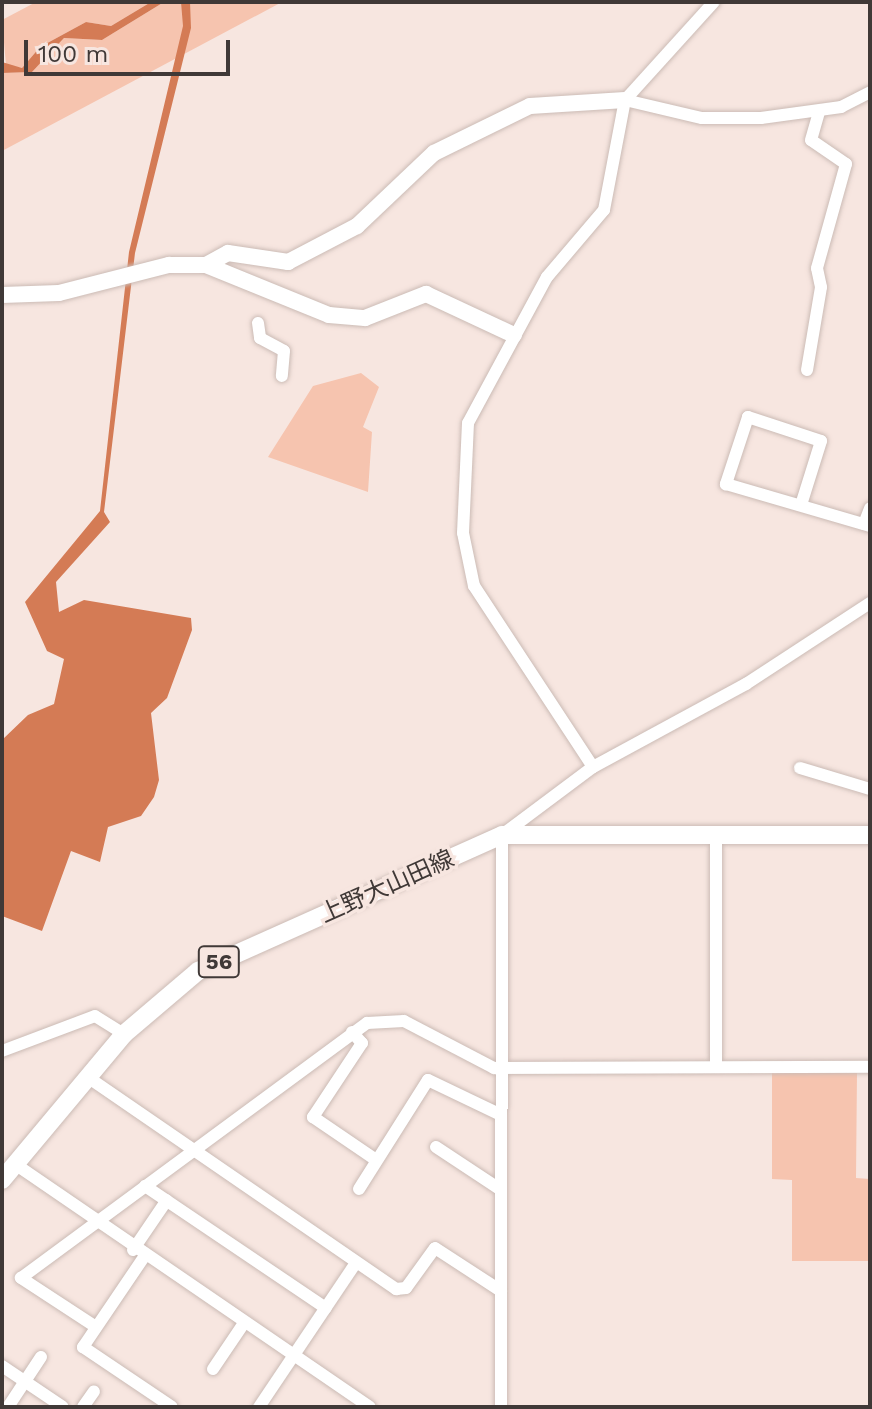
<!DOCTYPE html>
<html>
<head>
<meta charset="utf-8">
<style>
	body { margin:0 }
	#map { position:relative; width:872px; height:1409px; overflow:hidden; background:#f7e6e0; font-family:"Work Sans","Noto Sans JP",sans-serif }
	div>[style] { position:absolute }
	.green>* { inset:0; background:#f6c4af }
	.water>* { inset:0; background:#d47b55 }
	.roads { filter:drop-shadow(0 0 2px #cbbbb5) drop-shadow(0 0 2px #cbbbb5) }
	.street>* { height:12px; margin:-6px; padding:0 6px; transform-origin:6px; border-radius:6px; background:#fff }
	.secondary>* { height:16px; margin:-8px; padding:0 8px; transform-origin:8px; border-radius:8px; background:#fff }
	.primary>* { height:18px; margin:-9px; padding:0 9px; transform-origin:9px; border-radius:9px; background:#fff }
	span { translate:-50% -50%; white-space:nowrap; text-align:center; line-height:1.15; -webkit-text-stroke:7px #f7e6e0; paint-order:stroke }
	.shield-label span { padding:2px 6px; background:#f7e6e0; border:2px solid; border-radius:6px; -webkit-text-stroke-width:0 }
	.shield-label { font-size:22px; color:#403937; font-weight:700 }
	.street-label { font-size:24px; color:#403937 }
	.frame { position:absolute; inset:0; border:4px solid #403937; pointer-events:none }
	.scale { position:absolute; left:24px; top:40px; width:206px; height:36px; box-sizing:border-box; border:4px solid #403937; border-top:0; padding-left:10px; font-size:24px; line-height:28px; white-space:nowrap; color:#403937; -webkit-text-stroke:6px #f7e6e0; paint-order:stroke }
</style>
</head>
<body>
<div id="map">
	<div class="green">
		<div style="clip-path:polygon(36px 2px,151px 2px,111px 26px,86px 22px,40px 47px,22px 68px,6px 65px,2px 20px)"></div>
		<div style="clip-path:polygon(164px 2px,282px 2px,2px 151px,2px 73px,32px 72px,64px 38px,102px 40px)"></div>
		<div style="clip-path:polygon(361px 373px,379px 387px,363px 427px,372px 432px,368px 492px,268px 457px,313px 386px)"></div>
		<div style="clip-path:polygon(772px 1073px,857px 1073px,856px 1178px,870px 1179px,870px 1261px,792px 1261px,792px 1180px,772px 1179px)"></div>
	</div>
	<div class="water">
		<div style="clip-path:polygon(151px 2px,164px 2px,102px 40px,64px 38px,32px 72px,2px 73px,2px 62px,22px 68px,40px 47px,86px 22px,111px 26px)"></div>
		<div style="clip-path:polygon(181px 2px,190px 2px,191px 28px,135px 253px,104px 512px,110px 522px,56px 582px,59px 612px,84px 600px,191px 618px,192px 630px,167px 698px,151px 713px,159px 780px,154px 797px,141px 816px,108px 827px,100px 862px,71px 851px,42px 931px,2px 916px,2px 740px,28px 715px,54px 704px,64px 659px,47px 651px,25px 602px,100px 511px,129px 252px,183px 26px)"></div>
	</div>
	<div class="roads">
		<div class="street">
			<div style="left:625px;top:100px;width:79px;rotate:13.2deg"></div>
			<div style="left:702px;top:118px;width:59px"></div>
			<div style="left:761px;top:118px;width:81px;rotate:-7.8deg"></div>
			<div style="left:841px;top:107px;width:33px;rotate:-27deg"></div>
			<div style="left:258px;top:323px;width:15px;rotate:82deg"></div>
			<div style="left:260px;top:338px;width:27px;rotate:28deg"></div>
			<div style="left:284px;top:351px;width:25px;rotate:95deg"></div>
			<div style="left:807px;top:370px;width:84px;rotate:-80.4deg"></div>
			<div style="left:821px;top:287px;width:19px;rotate:-102deg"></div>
			<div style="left:817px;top:268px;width:108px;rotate:-74.4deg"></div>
			<div style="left:846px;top:164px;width:42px;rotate:-145.6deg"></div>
			<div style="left:811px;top:140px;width:29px;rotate:-74deg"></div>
			<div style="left:801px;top:505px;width:67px;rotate:-72.6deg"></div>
			<div style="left:821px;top:441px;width:77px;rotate:-161.8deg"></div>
			<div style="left:748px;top:417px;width:71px;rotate:108.2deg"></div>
			<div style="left:726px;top:484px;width:150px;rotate:16.3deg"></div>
			<div style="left:864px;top:524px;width:17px;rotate:-69deg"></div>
			<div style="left:593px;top:767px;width:217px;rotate:-123.3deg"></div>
			<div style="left:474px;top:586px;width:54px;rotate:-101.7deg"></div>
			<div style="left:463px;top:533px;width:110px;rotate:-87.4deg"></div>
			<div style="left:468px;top:423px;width:166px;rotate:-61.6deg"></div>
			<div style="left:547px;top:277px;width:88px;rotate:-49.6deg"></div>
			<div style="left:604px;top:210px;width:112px;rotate:-79.2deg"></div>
			<div style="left:625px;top:100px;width:132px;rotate:-47.8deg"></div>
			<div style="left:800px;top:768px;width:73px;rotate:16.7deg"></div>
			<div style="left:716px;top:834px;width:233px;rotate:90deg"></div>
			<div style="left:352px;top:1032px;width:15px;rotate:48deg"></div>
			<div style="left:362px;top:1043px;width:89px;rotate:123.5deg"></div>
			<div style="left:313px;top:1117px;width:76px;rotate:34.3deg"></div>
			<div style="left:2px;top:1051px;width:99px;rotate:-20.6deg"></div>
			<div style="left:95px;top:1016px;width:34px;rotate:32deg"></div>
			<div style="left:89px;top:1078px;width:373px;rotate:34.5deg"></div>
			<div style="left:396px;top:1289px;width:10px;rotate:-6deg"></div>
			<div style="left:406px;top:1288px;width:49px;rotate:-54.1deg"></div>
			<div style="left:435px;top:1248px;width:79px;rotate:33.1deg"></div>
			<div style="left:436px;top:1147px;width:78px;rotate:33.5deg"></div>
			<div style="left:15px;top:1164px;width:430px;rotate:34.4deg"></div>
			<div style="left:145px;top:1186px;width:218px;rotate:34deg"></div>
			<div style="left:359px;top:1189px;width:129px;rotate:-57.7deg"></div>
			<div style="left:428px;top:1080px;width:81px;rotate:25.6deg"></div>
			<div style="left:133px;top:1250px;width:60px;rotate:-55.8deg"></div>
			<div style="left:144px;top:1257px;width:109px;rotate:124.1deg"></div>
			<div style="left:83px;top:1347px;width:107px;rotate:34deg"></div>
			<div style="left:96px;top:1327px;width:90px;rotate:-146.8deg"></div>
			<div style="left:21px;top:1278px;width:430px;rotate:-36.4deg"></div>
			<div style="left:367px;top:1023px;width:37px;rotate:-3deg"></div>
			<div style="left:404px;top:1021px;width:102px;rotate:27.6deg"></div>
			<div style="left:494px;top:1068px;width:376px;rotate:-0.2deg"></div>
			<div style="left:2px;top:1366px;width:73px;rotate:33.9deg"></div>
			<div style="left:213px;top:1369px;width:55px;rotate:-56deg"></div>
			<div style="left:8px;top:1407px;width:60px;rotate:-56.6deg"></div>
			<div style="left:83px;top:1407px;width:19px;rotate:-55deg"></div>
			<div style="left:259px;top:1407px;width:172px;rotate:-56.1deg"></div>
			<div style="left:501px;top:1407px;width:572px;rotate:-89.9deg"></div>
			<div style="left:502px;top:835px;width:114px;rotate:-36.8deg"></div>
			<div style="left:593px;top:767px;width:174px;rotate:-28.5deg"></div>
			<div style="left:746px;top:684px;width:148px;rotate:-33.2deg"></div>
		</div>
		<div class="secondary">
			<div style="left:206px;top:265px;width:25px;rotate:-29deg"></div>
			<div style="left:228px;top:253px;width:61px;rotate:8.5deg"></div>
			<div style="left:288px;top:262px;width:78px;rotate:-27.6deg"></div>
			<div style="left:357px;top:226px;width:106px;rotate:-43.5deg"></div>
			<div style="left:434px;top:153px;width:107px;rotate:-26.1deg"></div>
			<div style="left:530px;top:106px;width:95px;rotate:-3.6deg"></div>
			<div style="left:2px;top:295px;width:57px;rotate:-2deg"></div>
			<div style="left:59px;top:293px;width:114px;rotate:-14.3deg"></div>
			<div style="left:169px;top:265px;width:37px"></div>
			<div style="left:206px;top:265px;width:133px;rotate:22.1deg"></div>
			<div style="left:329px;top:315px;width:36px;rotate:5deg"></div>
			<div style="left:365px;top:318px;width:66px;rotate:-21.5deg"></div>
			<div style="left:426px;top:294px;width:97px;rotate:25deg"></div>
		</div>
		<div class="primary">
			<div style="left:2px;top:1180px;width:190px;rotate:-50.1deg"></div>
			<div style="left:124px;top:1034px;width:97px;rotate:-40.4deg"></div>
			<div style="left:198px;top:971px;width:333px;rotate:-24.1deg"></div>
			<div style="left:502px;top:835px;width:368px"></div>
		</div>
	</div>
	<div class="shield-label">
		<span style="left:219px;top:962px">56</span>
	</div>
	<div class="street-label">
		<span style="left:387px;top:887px;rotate:-24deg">上野大山田線</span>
	</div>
	<div class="frame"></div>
	<div class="scale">100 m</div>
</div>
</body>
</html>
